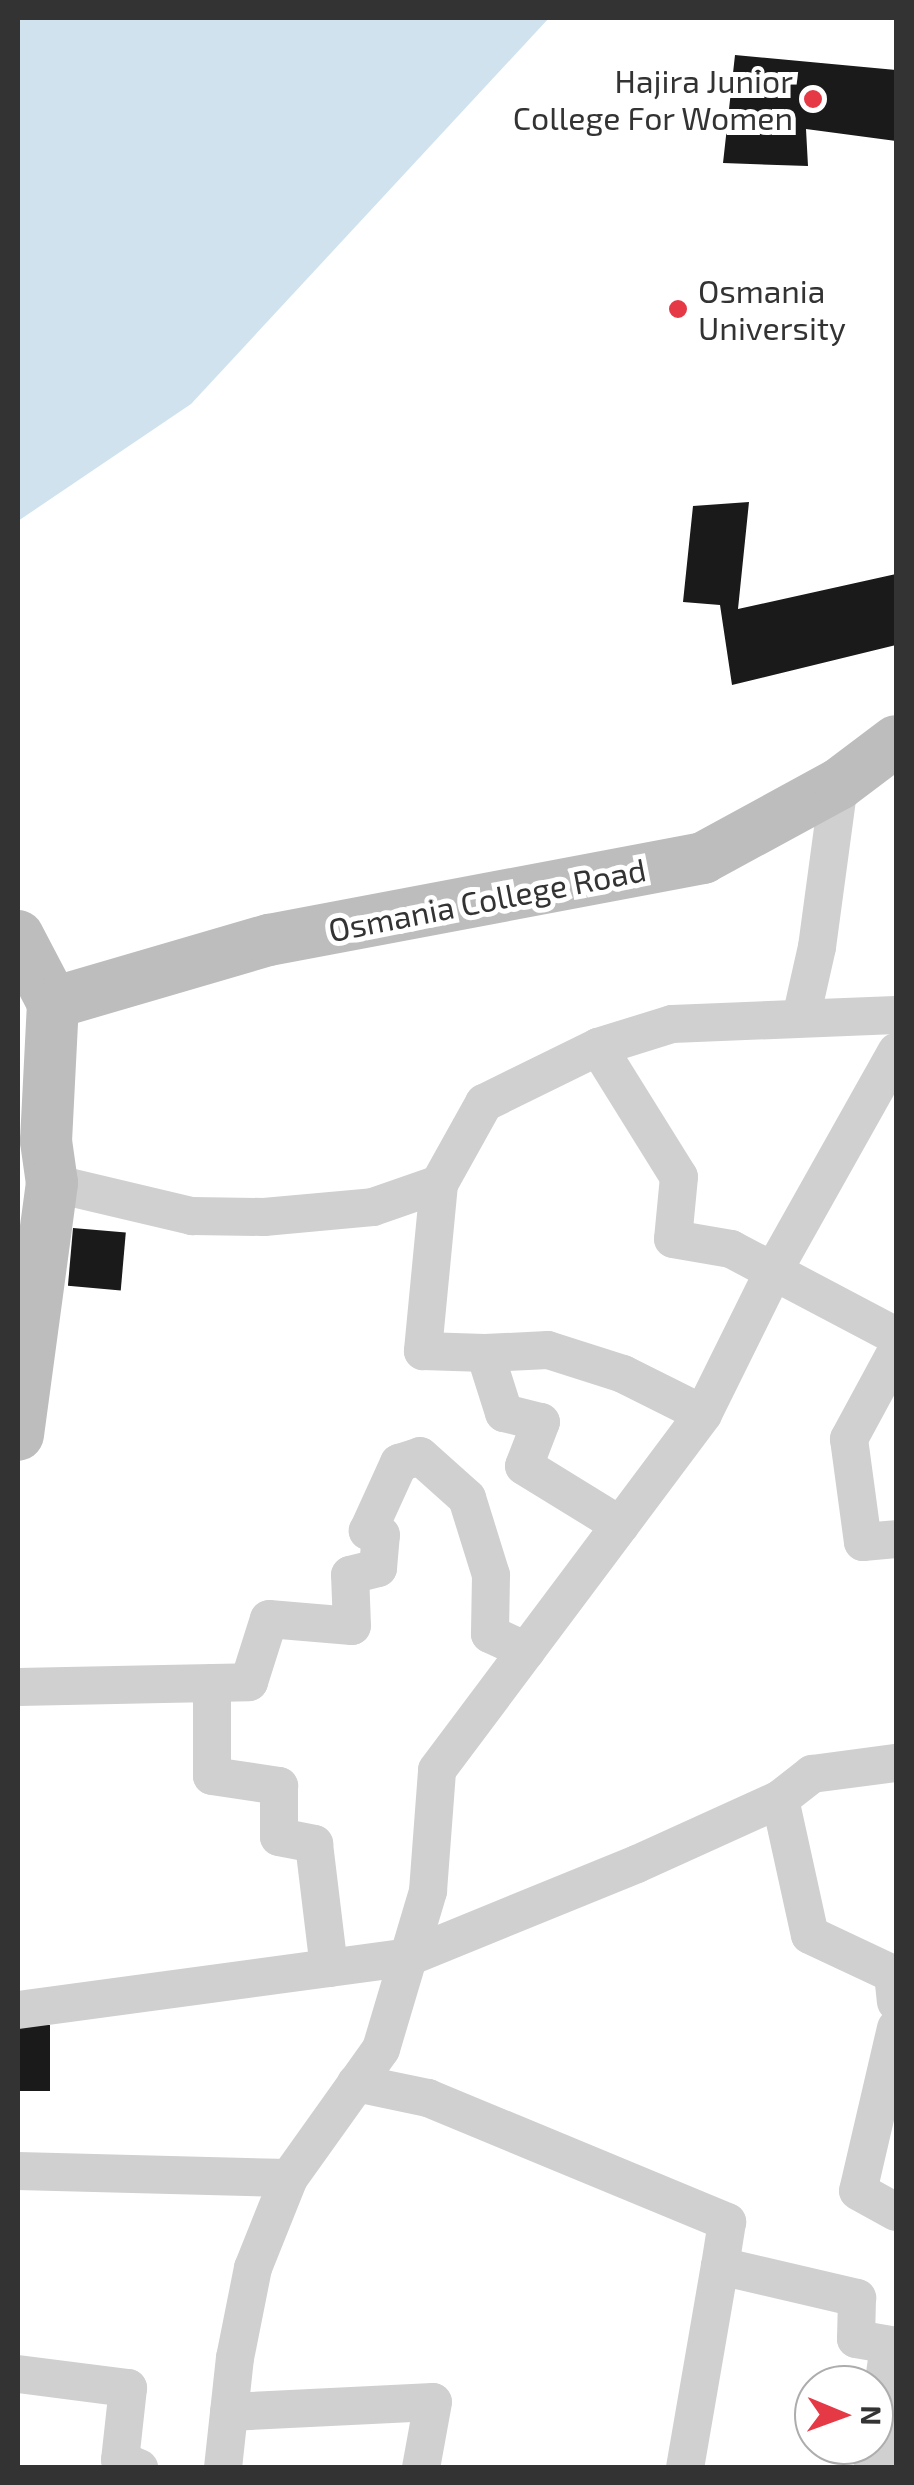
<!DOCTYPE html>
<html>
<head>
<meta charset="utf-8">
<style>
	body { margin:0 }
	#map { position:relative; width:914px; height:2485px; overflow:hidden; background:#fff; font-family:"Exo 2",sans-serif }
	div>[style] { position:absolute }
	.water>* { inset:0; background:#cfe2ee }
	.building>* { inset:0; background:#1a1a1a; transform-origin:0 0 }
	.street>* { height:38px; margin:-19px; padding:0 19px; transform-origin:19px; border-radius:19px; background:#d0d0d0 }
	.secondary>* { height:52px; margin:-26px; padding:0 26px; transform-origin:26px; border-radius:26px; background:#bdbdbd }
	.dots>* { width:28px; height:28px; translate:-50% -50%; box-sizing:border-box; border:5px solid #fff; border-radius:50% }
	span { translate:-50% -50%; white-space:nowrap; text-align:center; line-height:1.15; -webkit-text-stroke:10px #fff; paint-order:stroke }
	.poi-label { font-size:32px; color:#333 }
	.right { translate:-100% -50%; text-align:right }
	.left { translate:0 -50%; text-align:left }
	.street-label { font-size:32px; color:#333 }
	.frame { position:absolute; inset:0; border:20px solid #333; pointer-events:none }
	.north { position:absolute; left:794px; top:2365px; width:100px; height:100px; box-sizing:border-box; background:#fff; border:2px solid #adadad; border-radius:50%; rotate:91deg; font-size:28px; font-weight:700; line-height:40px; text-align:center; color:#333 }
	.north::after { content:''; display:block; margin:auto; width:35px; height:45px; background:#e63946; clip-path:polygon(50% 0,100% 100%,50% 72%,0 100%) }
</style>
</head>
<body>
<div id="map">
	<div class="water">
		<div style="clip-path:polygon(18px 18px,549px 18px,191px 404px,18px 521px)"></div>
	</div>
	<div class="building">
		<div style="clip-path:polygon(735px 55px,896px 70px,896px 141px,806px 129px,808px 166px,723px 163px)"></div>
		<div style="clip-path:polygon(749px 502px,738px 609px,896px 574px,896px 645px,732px 685px,720px 605px,683px 602px,693px 506px)"></div>
		<div style="left:73px;top:1228px;width:53px;height:58px;rotate:5deg"></div>
		<div style="left:18px;top:2025px;width:32px;height:66px"></div>
	</div>
	<div class="street">
		<div style="left:801px;top:1018px;width:73px;rotate:-77.3deg"></div>
		<div style="left:817px;top:947px;width:164px;rotate:-82.3deg"></div>
		<div style="left:598px;top:1047px;width:153px;rotate:58.1deg"></div>
		<div style="left:679px;top:1177px;width:62px;rotate:95.5deg"></div>
		<div style="left:673px;top:1239px;width:59px;rotate:9.8deg"></div>
		<div style="left:731px;top:1249px;width:187px;rotate:27.8deg"></div>
		<div style="left:52px;top:1183px;width:144px;rotate:13.3deg"></div>
		<div style="left:192px;top:1216px;width:72px;rotate:0.8deg"></div>
		<div style="left:264px;top:1217px;width:109px;rotate:-5.2deg"></div>
		<div style="left:373px;top:1207px;width:70px;rotate:-19.2deg"></div>
		<div style="left:439px;top:1184px;width:93px;rotate:-60.9deg"></div>
		<div style="left:484px;top:1103px;width:127px;rotate:-26.2deg"></div>
		<div style="left:598px;top:1047px;width:77px;rotate:-17.3deg"></div>
		<div style="left:672px;top:1024px;width:224px;rotate:-2.3deg"></div>
		<div style="left:439px;top:1184px;width:168px;rotate:95.5deg"></div>
		<div style="left:423px;top:1351px;width:62px;rotate:1.8deg"></div>
		<div style="left:485px;top:1353px;width:63px;rotate:72.4deg"></div>
		<div style="left:504px;top:1413px;width:38px;rotate:14deg"></div>
		<div style="left:541px;top:1422px;width:47px;rotate:111.1deg"></div>
		<div style="left:524px;top:1466px;width:113px;rotate:31.6deg"></div>
		<div style="left:896px;top:1352px;width:99px;rotate:118.4deg"></div>
		<div style="left:849px;top:1439px;width:104px;rotate:82.3deg"></div>
		<div style="left:863px;top:1542px;width:33px;rotate:-5deg"></div>
		<div style="left:485px;top:1353px;width:63px;rotate:-2.7deg"></div>
		<div style="left:548px;top:1350px;width:79px;rotate:17.7deg"></div>
		<div style="left:623px;top:1374px;width:89px;rotate:26.6deg"></div>
		<div style="left:212px;top:1683px;width:93px;rotate:90deg"></div>
		<div style="left:212px;top:1776px;width:68px;rotate:8.5deg"></div>
		<div style="left:279px;top:1786px;width:51px;rotate:90deg"></div>
		<div style="left:279px;top:1837px;width:36px;rotate:11deg"></div>
		<div style="left:314px;top:1844px;width:125px;rotate:83.1deg"></div>
		<div style="left:18px;top:1687px;width:231px;rotate:-1.2deg"></div>
		<div style="left:249px;top:1682px;width:66px;rotate:-72.4deg"></div>
		<div style="left:269px;top:1619px;width:83px;rotate:4.8deg"></div>
		<div style="left:352px;top:1626px;width:51px;rotate:-92.2deg"></div>
		<div style="left:350px;top:1575px;width:29px;rotate:-14deg"></div>
		<div style="left:378px;top:1568px;width:33px;rotate:-85deg"></div>
		<div style="left:381px;top:1535px;width:14px;rotate:-163deg"></div>
		<div style="left:368px;top:1531px;width:75px;rotate:-65.5deg"></div>
		<div style="left:399px;top:1463px;width:22px;rotate:-18deg"></div>
		<div style="left:420px;top:1456px;width:63px;rotate:41.8deg"></div>
		<div style="left:467px;top:1498px;width:81px;rotate:72.7deg"></div>
		<div style="left:491px;top:1575px;width:59px;rotate:91deg"></div>
		<div style="left:490px;top:1634px;width:40px;rotate:25deg"></div>
		<div style="left:780px;top:1799px;width:139px;rotate:77.6deg"></div>
		<div style="left:810px;top:1935px;width:92px;rotate:25.2deg"></div>
		<div style="left:893px;top:1974px;width:28px;rotate:84deg"></div>
		<div style="left:18px;top:2010px;width:395px;rotate:-7.7deg"></div>
		<div style="left:409px;top:1957px;width:246px;rotate:-22.2deg"></div>
		<div style="left:637px;top:1864px;width:157px;rotate:-24.4deg"></div>
		<div style="left:780px;top:1799px;width:41px;rotate:-38deg"></div>
		<div style="left:812px;top:1774px;width:85px;rotate:-7.5deg"></div>
		<div style="left:896px;top:2028px;width:167px;rotate:103.1deg"></div>
		<div style="left:858px;top:2191px;width:43px;rotate:28.9deg"></div>
		<div style="left:356px;top:2083px;width:74px;rotate:11.8deg"></div>
		<div style="left:428px;top:2098px;width:324px;rotate:22.5deg"></div>
		<div style="left:727px;top:2222px;width:45px;rotate:99deg"></div>
		<div style="left:720px;top:2266px;width:141px;rotate:13.1deg"></div>
		<div style="left:857px;top:2298px;width:41px;rotate:91.4deg"></div>
		<div style="left:856px;top:2339px;width:41px;rotate:9.9deg"></div>
		<div style="left:18px;top:2171px;width:271px;rotate:1.5deg"></div>
		<div style="left:889px;top:2345px;width:117px;rotate:97.9deg"></div>
		<div style="left:873px;top:2461px;width:23px;rotate:2deg"></div>
		<div style="left:18px;top:2374px;width:111px;rotate:7.3deg"></div>
		<div style="left:128px;top:2388px;width:72px;rotate:96.3deg"></div>
		<div style="left:120px;top:2460px;width:21px;rotate:23deg"></div>
		<div style="left:229px;top:2412px;width:204px;rotate:-2.8deg"></div>
		<div style="left:433px;top:2402px;width:67px;rotate:100.3deg"></div>
		<div style="left:223px;top:2468px;width:111px;rotate:-83.8deg"></div>
		<div style="left:235px;top:2358px;width:92px;rotate:-78.7deg"></div>
		<div style="left:253px;top:2268px;width:97px;rotate:-68.2deg"></div>
		<div style="left:289px;top:2178px;width:158px;rotate:-54.5deg"></div>
		<div style="left:381px;top:2049px;width:165px;rotate:-73.4deg"></div>
		<div style="left:428px;top:1891px;width:121px;rotate:-85.7deg"></div>
		<div style="left:437px;top:1770px;width:444px;rotate:-53.2deg"></div>
		<div style="left:703px;top:1414px;width:163px;rotate:-63.7deg"></div>
		<div style="left:775px;top:1268px;width:248px;rotate:-60.7deg"></div>
		<div style="left:685px;top:2468px;width:205px;rotate:-80.2deg"></div>
	</div>
	<div class="secondary">
		<div style="left:18px;top:936px;width:76px;rotate:62.4deg"></div>
		<div style="left:53px;top:1003px;width:138px;rotate:92.9deg"></div>
		<div style="left:46px;top:1141px;width:42px;rotate:81.9deg"></div>
		<div style="left:52px;top:1183px;width:254px;rotate:97.7deg"></div>
		<div style="left:53px;top:1003px;width:225px;rotate:-16.3deg"></div>
		<div style="left:269px;top:940px;width:442px;rotate:-10.7deg"></div>
		<div style="left:703px;top:858px;width:155px;rotate:-28.6deg"></div>
		<div style="left:839px;top:784px;width:71px;rotate:-37deg"></div>
	</div>
	<div class="dots">
		<div style="left:813px;top:99px;background:#e63946"></div>
		<div style="left:678px;top:309px;background:#e63946"></div>
	</div>
	<div class="poi-label">
		<span class="right" style="left:793px;top:99px">Hajira Junior<br>College For Women</span>
		<span class="left" style="left:698px;top:309px">Osmania<br>University</span>
	</div>
	<div class="street-label">
		<span style="left:487px;top:899px;rotate:-11deg">Osmania College Road</span>
	</div>
	<div class="frame"></div>
	<div class="north">N</div>
</div>
</body>
</html>
